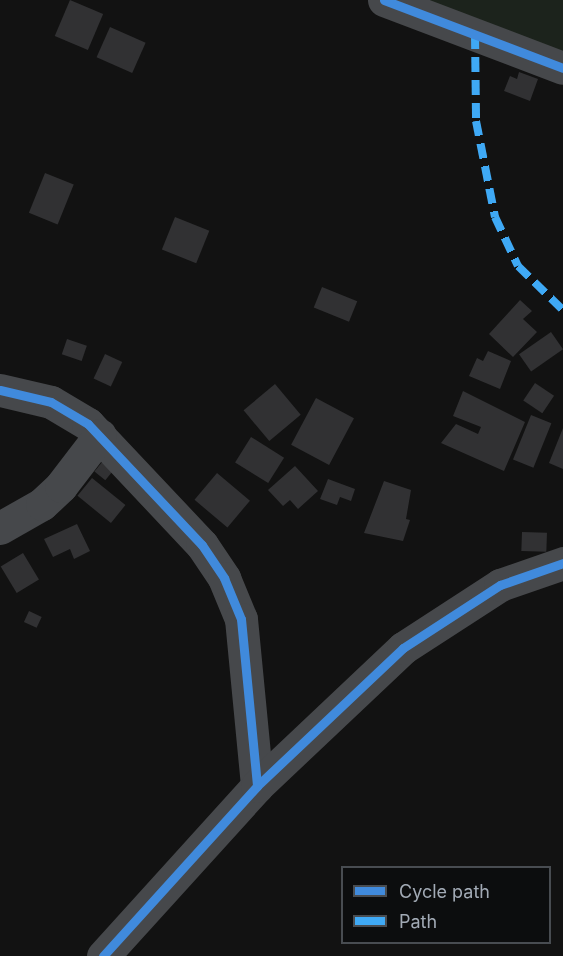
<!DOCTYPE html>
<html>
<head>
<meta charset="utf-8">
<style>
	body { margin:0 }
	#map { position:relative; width:563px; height:956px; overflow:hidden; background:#121212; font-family:Inter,sans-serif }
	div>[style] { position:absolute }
	.green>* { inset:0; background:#1c231c }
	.building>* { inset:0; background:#313133; transform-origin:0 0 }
	.minor>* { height:33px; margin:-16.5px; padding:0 16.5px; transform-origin:16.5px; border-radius:16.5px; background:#46484b }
	.quiet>* { height:8px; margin-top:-4px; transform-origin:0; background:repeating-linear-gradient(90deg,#3fa9f5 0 15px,transparent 0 23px) }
	.cycleway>* { height:9px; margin:-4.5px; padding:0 4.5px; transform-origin:4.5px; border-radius:4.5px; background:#408adc }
	span { translate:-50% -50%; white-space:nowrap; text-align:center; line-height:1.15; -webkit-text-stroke:4.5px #0c0d0e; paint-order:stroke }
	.legend { position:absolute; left:341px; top:866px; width:210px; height:78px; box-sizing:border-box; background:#0c0d0e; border:2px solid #484c51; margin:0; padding:8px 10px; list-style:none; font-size:18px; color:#a2aab5 }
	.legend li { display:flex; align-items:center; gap:12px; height:30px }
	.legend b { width:30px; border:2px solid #484c51 }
</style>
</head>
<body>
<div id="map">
	<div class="green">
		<div style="clip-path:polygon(414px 0,563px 0,563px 58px)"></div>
	</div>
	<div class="building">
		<div style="left:70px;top:0;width:36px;height:39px;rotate:23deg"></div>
		<div style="left:110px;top:27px;width:39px;height:33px;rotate:24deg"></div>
		<div style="clip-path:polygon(519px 72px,538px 79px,530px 101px,504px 91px,510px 76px,517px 79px)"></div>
		<div style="left:45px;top:173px;width:31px;height:43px;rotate:22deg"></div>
		<div style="left:175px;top:217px;width:37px;height:35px;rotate:22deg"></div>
		<div style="left:322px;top:287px;width:38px;height:22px;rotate:22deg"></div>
		<div style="clip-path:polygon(520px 300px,532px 311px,523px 319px,537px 332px,513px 357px,489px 334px)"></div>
		<div style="left:551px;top:332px;width:21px;height:39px;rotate:55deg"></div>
		<div style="left:67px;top:339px;width:21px;height:16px;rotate:19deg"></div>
		<div style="clip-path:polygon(488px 351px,511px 361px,500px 389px,469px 376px,477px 358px,483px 361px)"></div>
		<div style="left:105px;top:354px;width:19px;height:27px;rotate:25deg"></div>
		<div style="left:535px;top:383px;width:23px;height:21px;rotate:34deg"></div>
		<div style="left:275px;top:384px;width:40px;height:41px;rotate:50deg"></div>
		<div style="clip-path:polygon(463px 391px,525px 422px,504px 471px,441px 443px,456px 424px,478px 434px,481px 427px,453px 416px)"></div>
		<div style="left:316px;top:398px;width:43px;height:53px;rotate:28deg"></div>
		<div style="left:531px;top:415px;width:22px;height:48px;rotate:22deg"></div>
		<div style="clip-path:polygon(563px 428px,563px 469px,549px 463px)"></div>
		<div style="left:251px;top:437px;width:39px;height:30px;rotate:32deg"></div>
		<div style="left:107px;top:456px;width:14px;height:20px;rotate:39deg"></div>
		<div style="clip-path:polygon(295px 466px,318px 491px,298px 509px,290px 500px,283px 506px,268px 490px)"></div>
		<div style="left:217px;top:473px;width:43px;height:35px;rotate:40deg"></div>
		<div style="left:92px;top:478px;width:43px;height:23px;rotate:39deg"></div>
		<div style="clip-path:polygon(328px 479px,355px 489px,351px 501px,340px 497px,337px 505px,320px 499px)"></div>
		<div style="clip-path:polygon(384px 481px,411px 490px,406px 519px,410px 520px,403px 541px,364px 533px)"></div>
		<div style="clip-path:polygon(77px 524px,90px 551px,74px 559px,70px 549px,53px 557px,44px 539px)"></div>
		<div style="left:522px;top:532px;width:25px;height:19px;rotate:2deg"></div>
		<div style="left:23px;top:553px;width:31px;height:26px;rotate:59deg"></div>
		<div style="left:29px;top:611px;width:14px;height:12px;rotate:25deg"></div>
	</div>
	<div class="minor">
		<div style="left:384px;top:0;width:191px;rotate:20.8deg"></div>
		<div style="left:0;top:390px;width:52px;rotate:13.2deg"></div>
		<div style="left:51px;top:402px;width:43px;rotate:30.7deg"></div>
		<div style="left:88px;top:424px;width:166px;rotate:46.7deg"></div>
		<div style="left:202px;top:545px;width:40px;rotate:56deg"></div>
		<div style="left:224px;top:578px;width:44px;rotate:67.5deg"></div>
		<div style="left:241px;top:619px;width:168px;rotate:84.5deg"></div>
		<div style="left:0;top:528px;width:48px;rotate:-29.7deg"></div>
		<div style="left:42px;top:504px;width:26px;rotate:-43deg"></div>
		<div style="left:61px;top:486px;width:64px;rotate:-52.6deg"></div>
		<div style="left:103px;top:956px;width:229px;rotate:-47.8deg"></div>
		<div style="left:257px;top:786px;width:201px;rotate:-43.4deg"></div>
		<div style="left:403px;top:648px;width:116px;rotate:-33deg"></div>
		<div style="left:500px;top:585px;width:67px;rotate:-19.2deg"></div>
	</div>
	<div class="quiet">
		<div style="left:475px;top:34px;width:87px;rotate:89.3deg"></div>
		<div style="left:476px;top:121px;width:98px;rotate:78.8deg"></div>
		<div style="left:495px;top:217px;width:54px;rotate:64.9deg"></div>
		<div style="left:518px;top:266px;width:63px;rotate:44.4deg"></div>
	</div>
	<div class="cycleway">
		<div style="left:384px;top:0;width:191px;rotate:20.8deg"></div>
		<div style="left:0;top:390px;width:52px;rotate:13.2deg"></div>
		<div style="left:51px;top:402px;width:43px;rotate:30.7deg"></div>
		<div style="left:88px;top:424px;width:166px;rotate:46.7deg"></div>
		<div style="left:202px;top:545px;width:40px;rotate:56deg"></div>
		<div style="left:224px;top:578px;width:44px;rotate:67.5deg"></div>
		<div style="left:241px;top:619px;width:168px;rotate:84.5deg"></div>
		<div style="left:103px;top:956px;width:229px;rotate:-47.8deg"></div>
		<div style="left:257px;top:786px;width:201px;rotate:-43.4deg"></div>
		<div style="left:403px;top:648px;width:116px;rotate:-33deg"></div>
		<div style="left:500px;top:585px;width:67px;rotate:-19.2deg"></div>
	</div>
	<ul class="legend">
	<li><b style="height:8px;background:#408adc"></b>Cycle path</li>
	<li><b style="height:8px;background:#3fa9f5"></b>Path</li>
	</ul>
</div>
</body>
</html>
